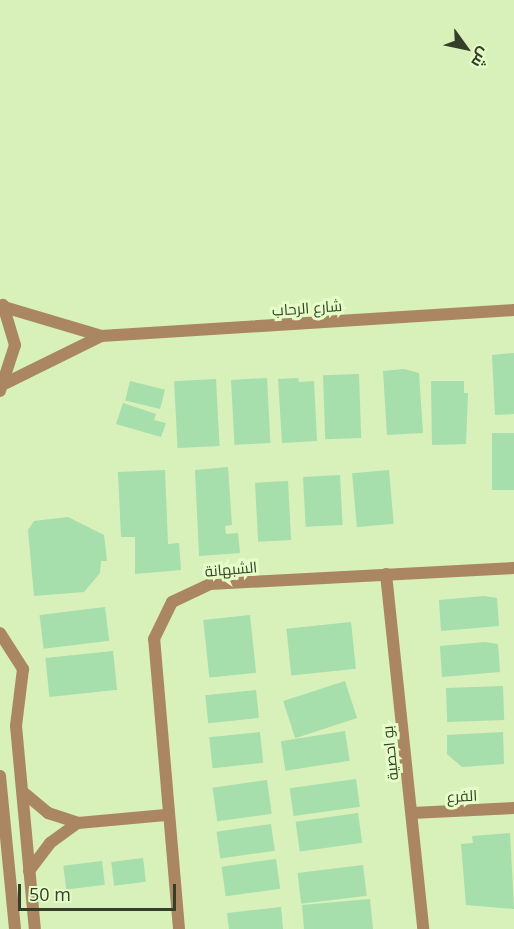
<!DOCTYPE html>
<html>
<head>
<meta charset="utf-8">
<style>
	body { margin:0 }
	#map { position:relative; width:514px; height:929px; overflow:hidden; background:#d8f0ba; font-family:"Open Sans",Cairo,sans-serif }
	div>[style] { position:absolute }
	.building>* { inset:0; background:#a6deac; transform-origin:0 0 }
	.minor>* { height:12px; margin:-6px; padding:0 6px; transform-origin:6px; border-radius:6px; background:#aa8762 }
	.tertiary>* { height:12px; margin:-6px; padding:0 6px; transform-origin:6px; border-radius:6px; background:#aa8762 }
	span { translate:-50% -50%; white-space:nowrap; text-align:center; line-height:1.15; -webkit-text-stroke:6px #e5fdc7; paint-order:stroke }
	.street-label { font-size:15px; color:#343e28 }
	.north { position:absolute; left:436px; top:18px; width:60px; height:60px; -webkit-text-stroke:4px #e5fdc7; paint-order:stroke; rotate:123deg; font-size:16px; font-weight:700; line-height:24px; text-align:center; color:#343e28 }
	.north::after { content:''; display:block; margin:auto; width:21px; height:27px; background:#343e28; clip-path:polygon(50% 0,100% 100%,50% 72%,0 100%) }
	.scale { position:absolute; left:18px; top:884px; width:158px; height:27px; box-sizing:border-box; border:3px solid #343e28; border-top:0; padding-left:8px; font-size:18px; line-height:21px; white-space:nowrap; color:#343e28; -webkit-text-stroke:4px #e5fdc7; paint-order:stroke }
</style>
</head>
<body>
<div id="map">
	<div class="building">
		<div style="clip-path:polygon(514px 353px,514px 414px,495px 415px,492px 355px)"></div>
		<div style="clip-path:polygon(404px 369px,419px 373px,423px 433px,387px 435px,383px 371px)"></div>
		<div style="left:359px;top:374px;width:64px;height:36px;rotate:88deg"></div>
		<div style="left:267px;top:378px;width:65px;height:36px;rotate:87deg"></div>
		<div style="clip-path:polygon(298px 378px,299px 382px,314px 381px,317px 441px,282px 443px,278px 379px)"></div>
		<div style="left:216px;top:379px;width:67px;height:42px;rotate:87deg"></div>
		<div style="left:130px;top:381px;width:36px;height:20px;rotate:14deg"></div>
		<div style="clip-path:polygon(431px 381px,464px 381px,464px 393px,468px 393px,466px 444px,432px 445px)"></div>
		<div style="clip-path:polygon(123px 403px,156px 414px,154px 420px,166px 423px,161px 437px,116px 424px)"></div>
		<div style="left:514px;top:433px;width:57px;height:22px;rotate:90deg"></div>
		<div style="clip-path:polygon(228px 467px,232px 525px,225px 526px,226px 534px,238px 533px,240px 553px,199px 556px,195px 470px)"></div>
		<div style="clip-path:polygon(165px 470px,168px 544px,179px 543px,181px 570px,135px 574px,135px 537px,121px 537px,118px 472px)"></div>
		<div style="left:389px;top:470px;width:54px;height:37px;rotate:85deg"></div>
		<div style="left:340px;top:475px;width:50px;height:37px;rotate:87deg"></div>
		<div style="left:288px;top:481px;width:59px;height:33px;rotate:87deg"></div>
		<div style="clip-path:polygon(68px 517px,104px 535px,107px 561px,101px 561px,100px 573px,84px 592px,34px 596px,28px 530px,34px 521px)"></div>
		<div style="clip-path:polygon(484px 596px,497px 598px,499px 626px,441px 631px,439px 600px)"></div>
		<div style="left:105px;top:607px;width:34px;height:66px;rotate:83deg"></div>
		<div style="left:250px;top:615px;width:58px;height:47px;rotate:84deg"></div>
		<div style="left:351px;top:622px;width:47px;height:65px;rotate:84deg"></div>
		<div style="clip-path:polygon(485px 642px,498px 644px,500px 672px,442px 677px,440px 646px)"></div>
		<div style="left:113px;top:651px;width:39px;height:68px;rotate:84deg"></div>
		<div style="left:345px;top:681px;width:39px;height:65px;rotate:72deg"></div>
		<div style="left:503px;top:686px;width:34px;height:57px;rotate:88deg"></div>
		<div style="left:256px;top:690px;width:28px;height:51px;rotate:84deg"></div>
		<div style="left:345px;top:731px;width:30px;height:65px;rotate:81deg"></div>
		<div style="left:260px;top:732px;width:31px;height:51px;rotate:84deg"></div>
		<div style="clip-path:polygon(503px 732px,504px 764px,462px 767px,447px 754px,447px 735px)"></div>
		<div style="left:356px;top:779px;width:28px;height:67px;rotate:82deg"></div>
		<div style="left:267px;top:780px;width:34px;height:55px;rotate:82deg"></div>
		<div style="left:358px;top:813px;width:30px;height:63px;rotate:82deg"></div>
		<div style="left:271px;top:824px;width:27px;height:55px;rotate:82deg"></div>
		<div style="clip-path:polygon(510px 833px,514px 909px,466px 905px,461px 844px,473px 843px,472px 836px)"></div>
		<div style="left:143px;top:858px;width:24px;height:32px;rotate:83deg"></div>
		<div style="left:276px;top:859px;width:30px;height:55px;rotate:82deg"></div>
		<div style="left:102px;top:861px;width:24px;height:39px;rotate:83deg"></div>
		<div style="left:363px;top:865px;width:31px;height:66px;rotate:83deg"></div>
		<div style="clip-path:polygon(370px 899px,373px 929px,304px 929px,302px 905px)"></div>
		<div style="clip-path:polygon(281px 907px,283px 929px,229px 929px,227px 913px)"></div>
	</div>
	<div class="minor">
		<div style="left:386px;top:574px;width:357px;rotate:84deg"></div>
		<div style="left:0;top:633px;width:43px;rotate:57.4deg"></div>
		<div style="left:23px;top:669px;width:57px;rotate:97deg"></div>
		<div style="left:16px;top:726px;width:204px;rotate:84.7deg"></div>
		<div style="left:23px;top:792px;width:33px;rotate:40deg"></div>
		<div style="left:48px;top:813px;width:32px;rotate:18deg"></div>
		<div style="left:78px;top:823px;width:88px;rotate:-5.2deg"></div>
		<div style="left:412px;top:813px;width:102px;rotate:-2.8deg"></div>
		<div style="left:29px;top:871px;width:35px;rotate:-53deg"></div>
		<div style="left:50px;top:843px;width:34px;rotate:-36deg"></div>
		<div style="left:179px;top:929px;width:291px;rotate:-94.9deg"></div>
		<div style="left:154px;top:639px;width:41px;rotate:-64.1deg"></div>
		<div style="left:172px;top:602px;width:42px;rotate:-25.3deg"></div>
		<div style="left:210px;top:584px;width:304px;rotate:-3deg"></div>
	</div>
	<div class="tertiary">
		<div style="left:4px;top:307px;width:101px;rotate:16.6deg"></div>
		<div style="left:101px;top:336px;width:414px;rotate:-3.6deg"></div>
		<div style="left:6px;top:383px;width:106px;rotate:-26.3deg"></div>
		<div style="left:0;top:391px;width:48px;rotate:-71.9deg"></div>
		<div style="left:15px;top:345px;width:42px;rotate:-106.7deg"></div>
		<div style="left:0;top:776px;width:154px;rotate:84.4deg"></div>
	</div>
	<div class="street-label">
		<span style="left:307px;top:308px;rotate:-4deg">شارع الرحاب</span>
		<span style="left:231px;top:569px;rotate:-5deg">الشبهانة</span>
		<span style="left:390px;top:753px;rotate:-96deg">بو احصية</span>
		<span style="left:462px;top:796px;rotate:-3deg">الفرع</span>
	</div>
	<div class="north">ش</div>
	<div class="scale">50 m</div>
</div>
</body>
</html>
